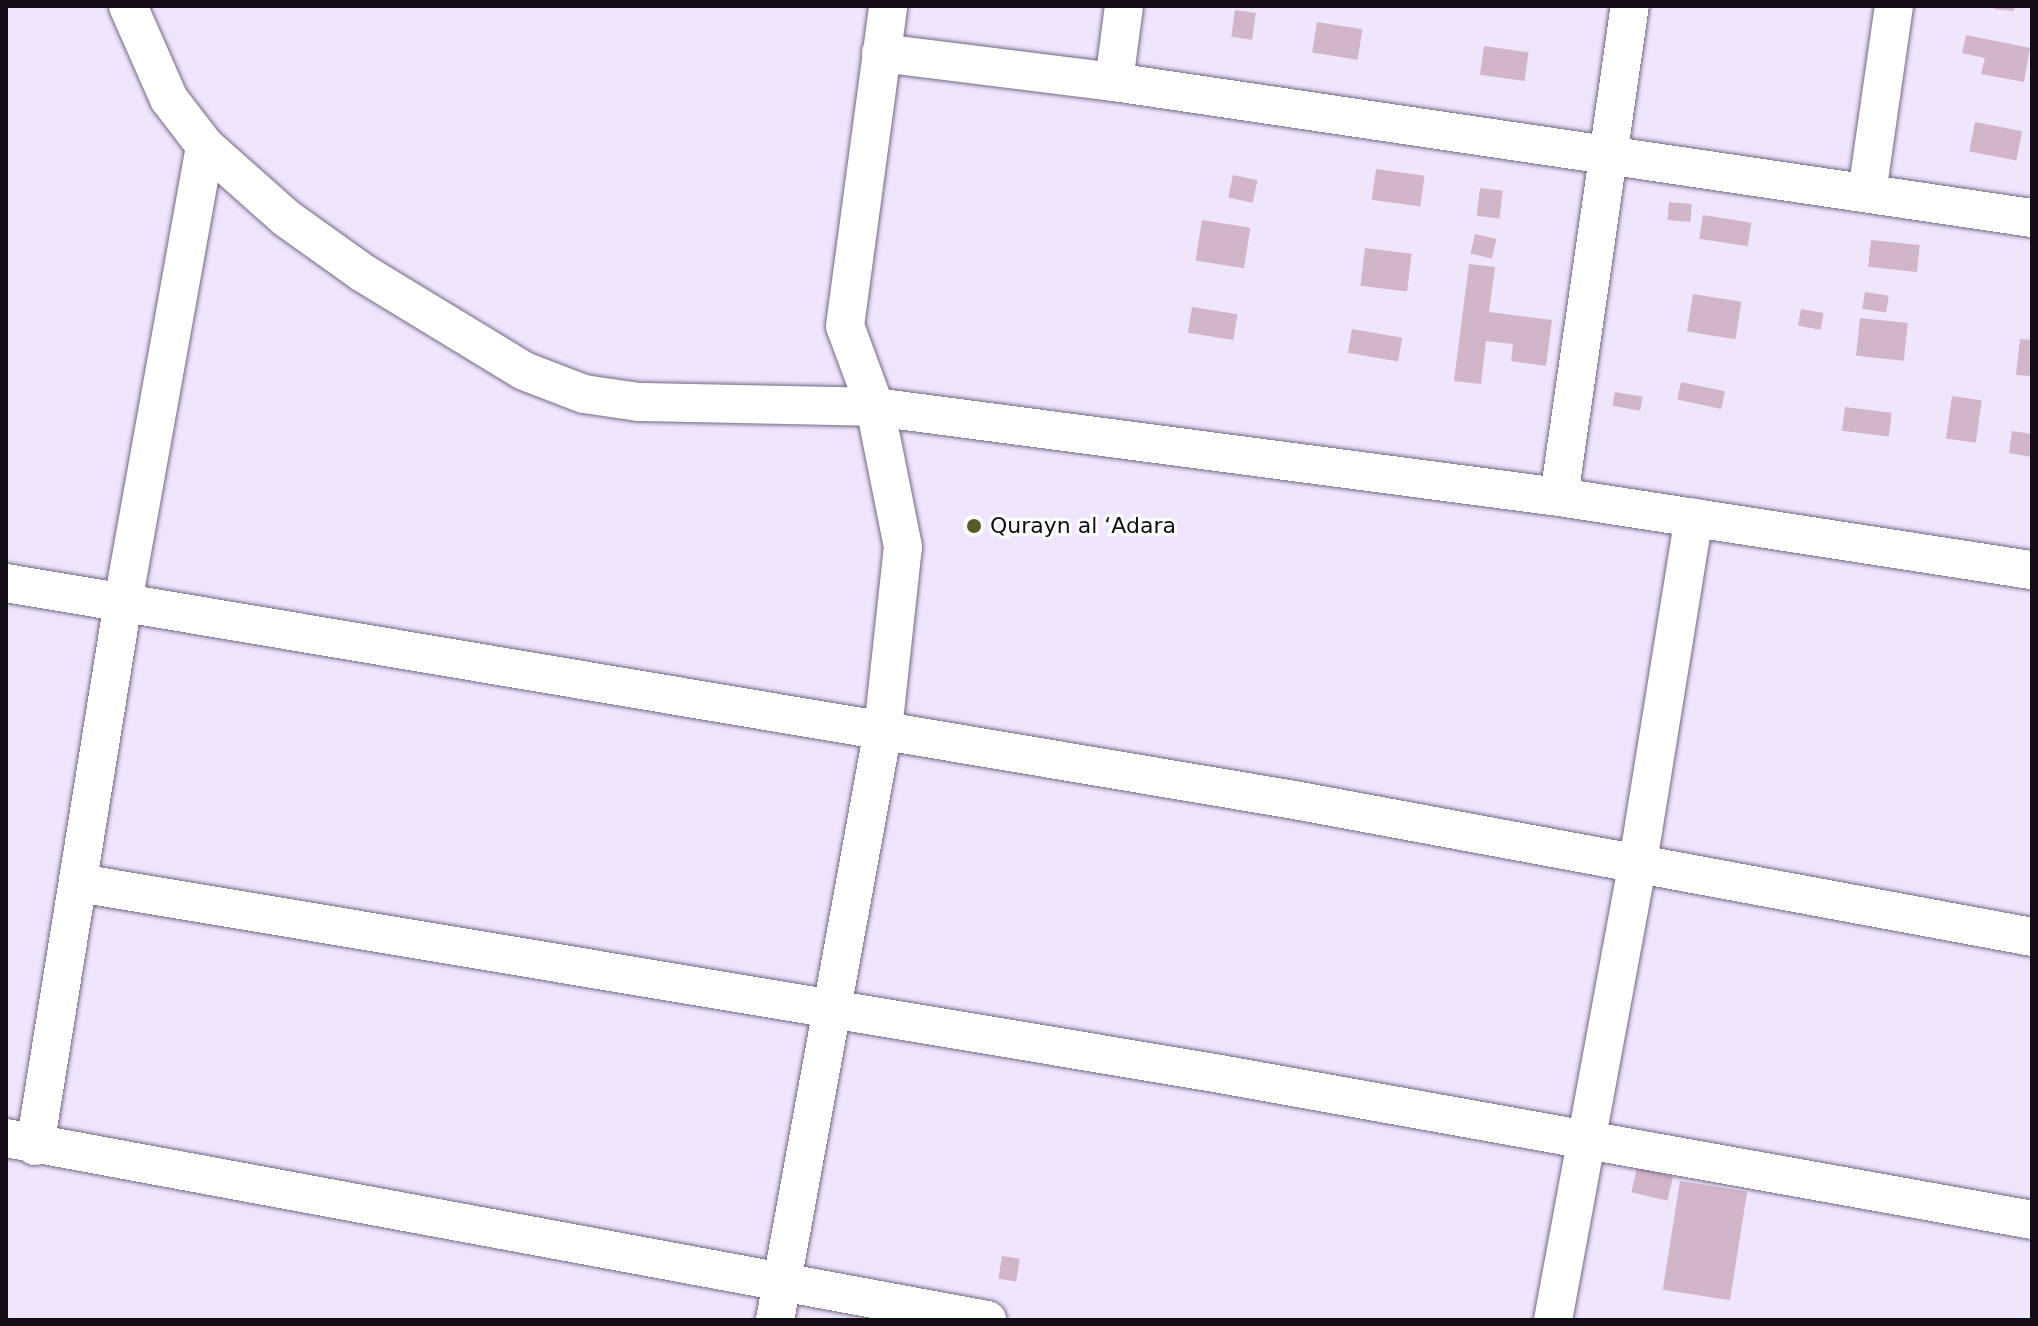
<!DOCTYPE html>
<html>
<head>
<meta charset="utf-8">
<style>
	body { margin:0 }
	#map { position:relative; width:2038px; height:1326px; overflow:hidden; background:#efe6fe; font-family:"DejaVu Sans",sans-serif }
	div>[style] { position:absolute }
	.building>* { inset:0; background:#d1b5c9; transform-origin:0 0 }
	.roads { filter:drop-shadow(0 0 2px #746983) drop-shadow(0 0 2px #746983) }
	.street>* { height:38px; margin:-19px; padding:0 19px; transform-origin:19px; border-radius:19px; background:#fff }
	.dots>* { width:22px; height:22px; translate:-50% -50%; box-sizing:border-box; border:4px solid #fff; border-radius:50% }
	span { translate:-50% -50%; white-space:nowrap; text-align:center; line-height:1.15; -webkit-text-stroke:6px #fff; paint-order:stroke }
	.poi-label { font-size:22px; color:#110c16 }
	.left { translate:0 -50%; text-align:left }
	.frame { position:absolute; inset:0; border:8px solid #110c16; pointer-events:none }
</style>
</head>
<body>
<div id="map">
	<div class="building">
		<div style="clip-path:polygon(1995px 6px,2014px 6px,2014px 11px,1994px 9px)"></div>
		<div style="left:1235px;top:10px;width:21px;height:27px;rotate:8deg"></div>
		<div style="left:1317px;top:22px;width:46px;height:31px;rotate:9deg"></div>
		<div style="clip-path:polygon(1966px 35px,2030px 48px,2024px 82px,1981px 74px,1985px 58px,1962px 53px)"></div>
		<div style="left:1484px;top:46px;width:45px;height:29px;rotate:8deg"></div>
		<div style="left:1975px;top:122px;width:48px;height:30px;rotate:11deg"></div>
		<div style="left:1376px;top:169px;width:49px;height:31px;rotate:8deg"></div>
		<div style="left:1233px;top:175px;width:25px;height:23px;rotate:12deg"></div>
		<div style="left:1480px;top:188px;width:23px;height:28px;rotate:7deg"></div>
		<div style="left:1669px;top:202px;width:23px;height:18px;rotate:5deg"></div>
		<div style="left:1703px;top:215px;width:49px;height:24px;rotate:9deg"></div>
		<div style="left:1202px;top:220px;width:49px;height:41px;rotate:9deg"></div>
		<div style="left:1475px;top:234px;width:22px;height:20px;rotate:13deg"></div>
		<div style="left:1871px;top:240px;width:49px;height:27px;rotate:6deg"></div>
		<div style="left:1365px;top:248px;width:47px;height:38px;rotate:7deg"></div>
		<div style="clip-path:polygon(1469px 264px,1495px 267px,1489px 312px,1552px 320px,1546px 366px,1511px 361px,1513px 344px,1486px 341px,1481px 384px,1454px 381px)"></div>
		<div style="left:1865px;top:292px;width:24px;height:17px;rotate:9deg"></div>
		<div style="left:1693px;top:294px;width:49px;height:38px;rotate:9deg"></div>
		<div style="left:1192px;top:307px;width:46px;height:26px;rotate:9deg"></div>
		<div style="left:1801px;top:309px;width:23px;height:17px;rotate:10deg"></div>
		<div style="left:1860px;top:318px;width:48px;height:38px;rotate:6deg"></div>
		<div style="left:1352px;top:329px;width:51px;height:24px;rotate:10deg"></div>
		<div style="clip-path:polygon(2020px 339px,2032px 340px,2032px 376px,2016px 375px)"></div>
		<div style="left:1681px;top:382px;width:45px;height:18px;rotate:12deg"></div>
		<div style="left:1615px;top:392px;width:28px;height:14px;rotate:10deg"></div>
		<div style="left:1952px;top:396px;width:30px;height:43px;rotate:8deg"></div>
		<div style="left:1845px;top:407px;width:47px;height:24px;rotate:7deg"></div>
		<div style="clip-path:polygon(2012px 431px,2032px 434px,2032px 457px,2009px 453px)"></div>
		<div style="left:1637px;top:1168px;width:37px;height:25px;rotate:13deg"></div>
		<div style="left:1680px;top:1181px;width:68px;height:110px;rotate:9deg"></div>
		<div style="left:1002px;top:1256px;width:18px;height:23px;rotate:9deg"></div>
	</div>
	<div class="roads">
		<div class="street">
			<div style="left:128px;top:6px;width:102px;rotate:66.2deg"></div>
			<div style="left:169px;top:99px;width:59px;rotate:52.5deg"></div>
			<div style="left:205px;top:146px;width:108px;rotate:41.6deg"></div>
			<div style="left:286px;top:218px;width:95px;rotate:35.5deg"></div>
			<div style="left:363px;top:273px;width:188px;rotate:31.3deg"></div>
			<div style="left:524px;top:371px;width:64px;rotate:21deg"></div>
			<div style="left:584px;top:394px;width:55px;rotate:8.4deg"></div>
			<div style="left:638px;top:402px;width:237px;rotate:1.2deg"></div>
			<div style="left:875px;top:407px;width:690px;rotate:7.5deg"></div>
			<div style="left:1559px;top:497px;width:479px;rotate:8.8deg"></div>
			<div style="left:881px;top:53px;width:235px;rotate:7.1deg"></div>
			<div style="left:1114px;top:82px;width:928px;rotate:8.43deg"></div>
			<div style="left:1114px;top:82px;width:77px;rotate:-82.5deg"></div>
			<div style="left:1867px;top:193px;width:189px;rotate:-81.8deg"></div>
			<div style="left:1559px;top:497px;width:496px;rotate:-81.8deg"></div>
			<div style="left:6px;top:583px;width:1301px;rotate:9.56deg"></div>
			<div style="left:1289px;top:799px;width:756px;rotate:10.52deg"></div>
			<div style="left:79px;top:883px;width:1157px;rotate:9.5deg"></div>
			<div style="left:1220px;top:1074px;width:825px;rotate:10.19deg"></div>
			<div style="left:6px;top:1138px;width:998px;rotate:10.51deg"></div>
			<div style="left:35px;top:1146px;width:551px;rotate:-80.81deg"></div>
			<div style="left:123px;top:602px;width:463px;rotate:-79.8deg"></div>
			<div style="left:775px;top:1320px;width:600px;rotate:-79.63deg"></div>
			<div style="left:883px;top:730px;width:184px;rotate:-83.8deg"></div>
			<div style="left:903px;top:547px;width:143px;rotate:-101.3deg"></div>
			<div style="left:875px;top:407px;width:86px;rotate:-110.3deg"></div>
			<div style="left:845px;top:326px;width:323px;rotate:-82.3deg"></div>
			<div style="left:1553px;top:1320px;width:466px;rotate:-79.5deg"></div>
			<div style="left:1638px;top:862px;width:349px;rotate:-80.8deg"></div>
		</div>
	</div>
	<div class="dots">
		<div style="left:974px;top:526px;background:#5b5a26"></div>
	</div>
	<div class="poi-label">
		<span class="left" style="left:990px;top:526px">Qurayn al ‘Adara</span>
	</div>
	<div class="frame"></div>
</div>
</body>
</html>
